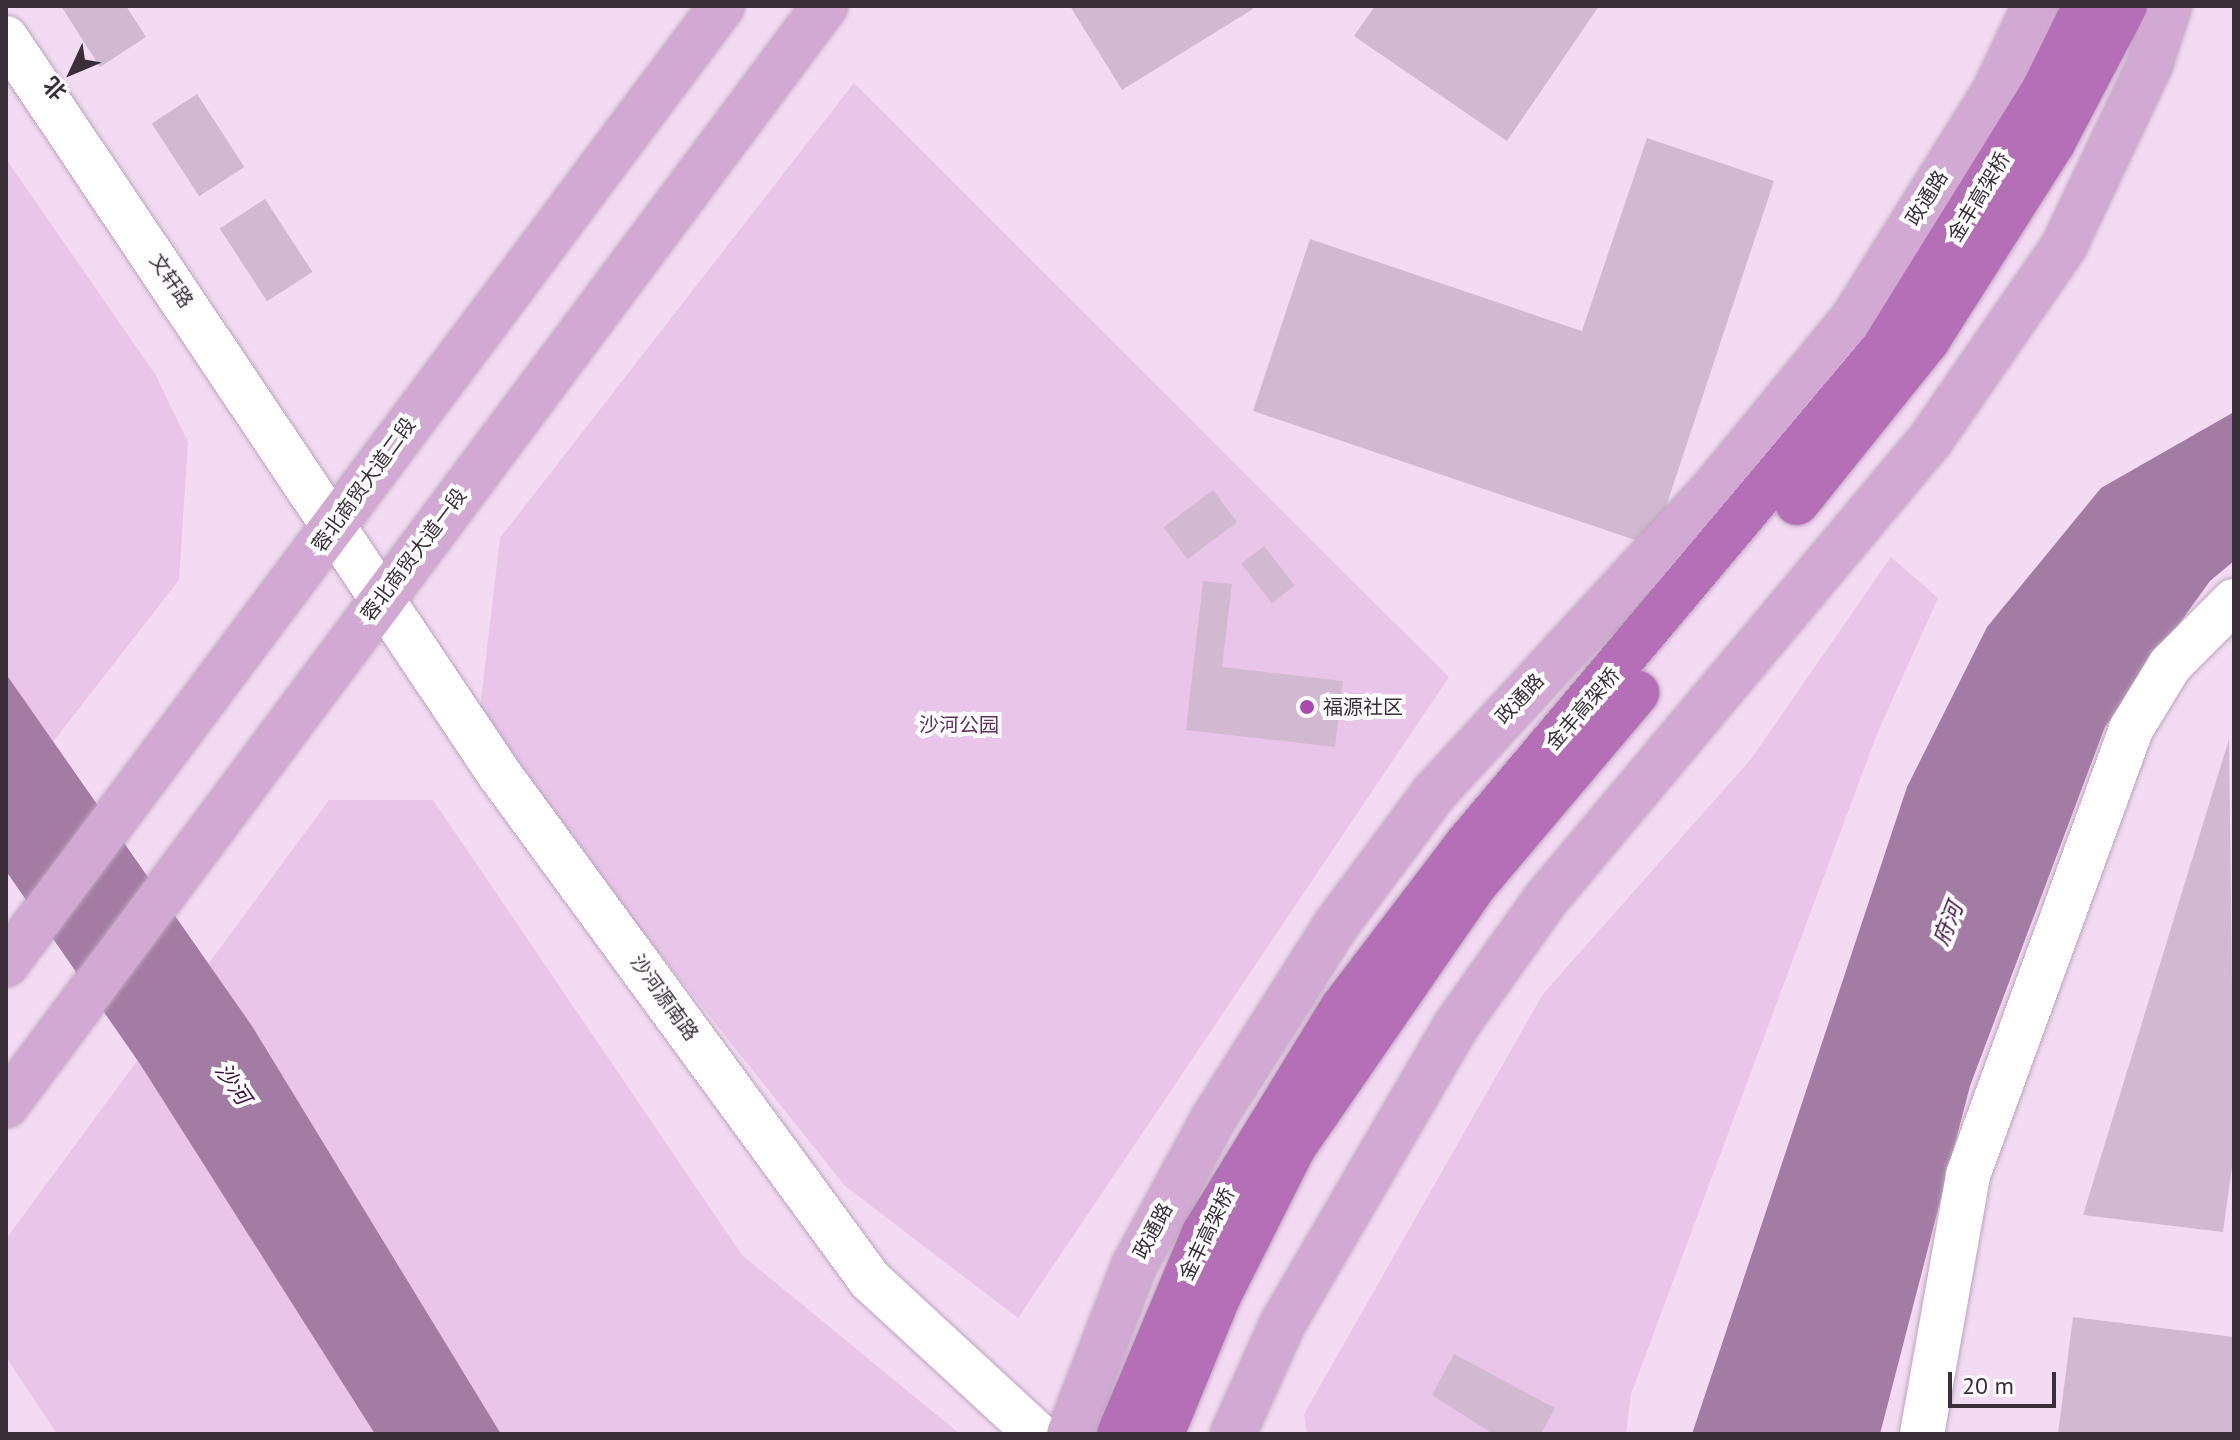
<!DOCTYPE html>
<html>
<head>
<meta charset="utf-8">
<style>
	body { margin:0 }
	#map { position:relative; width:2240px; height:1440px; overflow:hidden; background:#f3dbf3; font-family:"PT Sans","Noto Sans SC",sans-serif }
	div>[style] { position:absolute }
	.green>* { inset:0; background:#eac5ea }
	.water>* { inset:0; background:#a37ca4 }
	.building>* { inset:0; background:#d1bad1; transform-origin:0 0 }
	.roads { filter:drop-shadow(0 0 2px #bca5bc) drop-shadow(0 0 2px #bca5bc) }
	.minor>* { height:44px; margin:-22px; padding:0 22px; transform-origin:22px; border-radius:22px; background:#fff }
	.major>* { height:44px; margin:-22px; padding:0 22px; transform-origin:22px; border-radius:22px; background:#d2a9d3 }
	.highway>* { height:44px; margin:-22px; padding:0 22px; transform-origin:22px; border-radius:22px; background:#b46fb6 }
	.dots>* { width:22px; height:22px; translate:-50% -50%; box-sizing:border-box; border:4px solid #fff; border-radius:50% }
	span { translate:-50% -50%; white-space:nowrap; text-align:center; line-height:1.15; -webkit-text-stroke:8px #fff; paint-order:stroke }
	.street-label { font-size:20px; color:#382f38 }
	.poi-label { font-size:20px; color:#382f38 }
	.left { translate:0 -50%; text-align:left }
	.park-label { font-size:20px; color:#5f2e62 }
	.water-label { font-size:22px; color:#411044; font-style:italic }
	.frame { position:absolute; inset:0; border:8px solid #382f38; pointer-events:none }
	.north { position:absolute; left:32px; top:32px; width:80px; height:80px; -webkit-text-stroke:6px #fff; paint-order:stroke; rotate:226deg; font-size:22px; font-weight:700; line-height:32px; text-align:center; color:#382f38 }
	.north::after { content:''; display:block; margin:auto; width:28px; height:36px; background:#382f38; clip-path:polygon(50% 0,100% 100%,50% 72%,0 100%) }
	.scale { position:absolute; left:1948px; top:1372px; width:108px; height:36px; box-sizing:border-box; border:4px solid #382f38; border-top:0; padding-left:10px; font-size:24px; line-height:28px; white-space:nowrap; color:#382f38; -webkit-text-stroke:6px #fff; paint-order:stroke }
</style>
</head>
<body>
<div id="map">
	<div class="green">
		<div style="clip-path:polygon(854px 83px,1449px 677px,1018px 1318px,845px 1186px,478px 726px,500px 538px)"></div>
		<div style="clip-path:polygon(6px 159px,155px 374px,188px 442px,179px 580px,6px 802px)"></div>
		<div style="clip-path:polygon(1891px 557px,1938px 598px,1877px 734px,1631px 1394px,1626px 1434px,1307px 1434px,1304px 1414px,1543px 994px,1751px 759px)"></div>
		<div style="clip-path:polygon(329px 800px,433px 800px,742px 1255px,960px 1434px,57px 1434px,6px 1357px,6px 1239px)"></div>
	</div>
	<div class="water">
		<div style="clip-path:polygon(2234px 412px,2234px 561px,2210px 581px,2105px 727px,1970px 1086px,1880px 1434px,1692px 1434px,1907px 787px,1987px 627px,2101px 488px)"></div>
		<div style="clip-path:polygon(6px 674px,252px 1026px,501px 1434px,375px 1434px,140px 1064px,6px 871px)"></div>
	</div>
	<div class="building">
		<div style="clip-path:polygon(61px 6px,126px 6px,146px 37px,100px 67px)"></div>
		<div style="clip-path:polygon(1070px 6px,1252px 6px,1253px 9px,1122px 90px)"></div>
		<div style="clip-path:polygon(1375px 6px,1599px 6px,1507px 141px,1354px 36px)"></div>
		<div style="left:197px;top:94px;width:87px;height:54px;rotate:57deg"></div>
		<div style="clip-path:polygon(1647px 138px,1774px 181px,1653px 546px,1253px 411px,1310px 239px,1582px 331px)"></div>
		<div style="left:265px;top:199px;width:87px;height:54px;rotate:57deg"></div>
		<div style="left:1213px;top:490px;width:40px;height:62px;rotate:53deg"></div>
		<div style="left:1264px;top:546px;width:50px;height:29px;rotate:52deg"></div>
		<div style="clip-path:polygon(1203px 581px,1232px 584px,1222px 667px,1343px 681px,1335px 747px,1186px 730px)"></div>
		<div style="clip-path:polygon(2229px 739px,2234px 1152px,2223px 1232px,2083px 1215px)"></div>
		<div style="clip-path:polygon(2073px 1317px,2234px 1337px,2234px 1434px,2058px 1434px)"></div>
		<div style="clip-path:polygon(1454px 1354px,1555px 1408px,1541px 1434px,1493px 1434px,1432px 1395px)"></div>
	</div>
	<div class="roads">
		<div class="minor">
			<div style="left:6px;top:38px;width:887px;rotate:56.17deg"></div>
			<div style="left:500px;top:775px;width:626px;rotate:53.77deg"></div>
			<div style="left:870px;top:1280px;width:227px;rotate:42.7deg"></div>
			<div style="left:1922px;top:1434px;width:263px;rotate:-79.9deg"></div>
			<div style="left:1968px;top:1175px;width:475px;rotate:-69.9deg"></div>
			<div style="left:2131px;top:729px;width:75px;rotate:-58.6deg"></div>
			<div style="left:2170px;top:665px;width:91px;rotate:-45deg"></div>
		</div>
		<div class="major">
			<div style="left:6px;top:964px;width:1196px;rotate:-53.23deg"></div>
			<div style="left:6px;top:1105px;width:1371px;rotate:-53.31deg"></div>
			<div style="left:1069px;top:1434px;width:182px;rotate:-68.8deg"></div>
			<div style="left:1135px;top:1264px;width:166px;rotate:-61.6deg"></div>
			<div style="left:1214px;top:1118px;width:228px;rotate:-57.7deg"></div>
			<div style="left:1336px;top:925px;width:164px;rotate:-53.4deg"></div>
			<div style="left:1434px;top:793px;width:410px;rotate:-47.4deg"></div>
			<div style="left:1712px;top:491px;width:226px;rotate:-50.7deg"></div>
			<div style="left:1855px;top:316px;width:265px;rotate:-58.1deg"></div>
			<div style="left:1995px;top:91px;width:94px;rotate:-64.8deg"></div>
			<div style="left:1233px;top:1434px;width:122px;rotate:-65.8deg"></div>
			<div style="left:1283px;top:1323px;width:342px;rotate:-59.8deg"></div>
			<div style="left:1455px;top:1027px;width:157px;rotate:-54.6deg"></div>
			<div style="left:1546px;top:899px;width:600px;rotate:-50.07deg"></div>
			<div style="left:1931px;top:439px;width:234px;rotate:-55.4deg"></div>
			<div style="left:2064px;top:246px;width:201px;rotate:-64.7deg"></div>
			<div style="left:2150px;top:64px;width:61px;rotate:-71.9deg"></div>
		</div>
		<div class="highway">
			<div style="left:1797px;top:503px;width:209px;rotate:-51.2deg"></div>
			<div style="left:1928px;top:340px;width:233px;rotate:-57.6deg"></div>
			<div style="left:2053px;top:143px;width:155px;rotate:-62.3deg"></div>
			<div style="left:1119px;top:1434px;width:218px;rotate:-67.1deg"></div>
			<div style="left:1204px;top:1233px;width:264px;rotate:-58.5deg"></div>
			<div style="left:1342px;top:1008px;width:205px;rotate:-52.7deg"></div>
			<div style="left:1466px;top:845px;width:648px;rotate:-49.95deg"></div>
			<div style="left:1883px;top:349px;width:304px;rotate:-58.2deg"></div>
			<div style="left:2043px;top:91px;width:95px;rotate:-63.7deg"></div>
			<div style="left:1162px;top:1434px;width:147px;rotate:-67.6deg"></div>
			<div style="left:1218px;top:1298px;width:169px;rotate:-63.3deg"></div>
			<div style="left:1294px;top:1147px;width:317px;rotate:-55.4deg"></div>
			<div style="left:1474px;top:886px;width:253px;rotate:-49.8deg"></div>
		</div>
	</div>
	<div class="dots">
		<div style="left:1307px;top:707px;background:#ab49b0"></div>
	</div>
	<div class="street-label">
		<span style="left:1979px;top:197px;rotate:-59deg">金丰高架桥</span>
		<span style="left:1927px;top:198px;rotate:-58deg">政通路</span>
		<span style="left:171px;top:281px;rotate:56deg">文轩路</span>
		<span style="left:364px;top:485px;rotate:-54deg">蓉北商贸大道二段</span>
		<span style="left:414px;top:555px;rotate:-53deg">蓉北商贸大道一段</span>
		<span style="left:1520px;top:699px;rotate:-47deg">政通路</span>
		<span style="left:1583px;top:709px;rotate:-49deg">金丰高架桥</span>
		<span style="left:664px;top:998px;rotate:54deg">沙河源南路</span>
		<span style="left:1153px;top:1231px;rotate:-62deg">政通路</span>
		<span style="left:1207px;top:1234px;rotate:-64deg">金丰高架桥</span>
	</div>
	<div class="poi-label">
		<span class="left" style="left:1323px;top:707px">福源社区</span>
	</div>
	<div class="park-label">
		<span style="left:959px;top:725px">沙河公园</span>
	</div>
	<div class="water-label">
		<span style="left:1948px;top:924px;rotate:-68deg">府河</span>
		<span style="left:233px;top:1084px;rotate:56deg">沙河</span>
	</div>
	<div class="frame"></div>
	<div class="north">北</div>
	<div class="scale">20 m</div>
</div>
</body>
</html>
